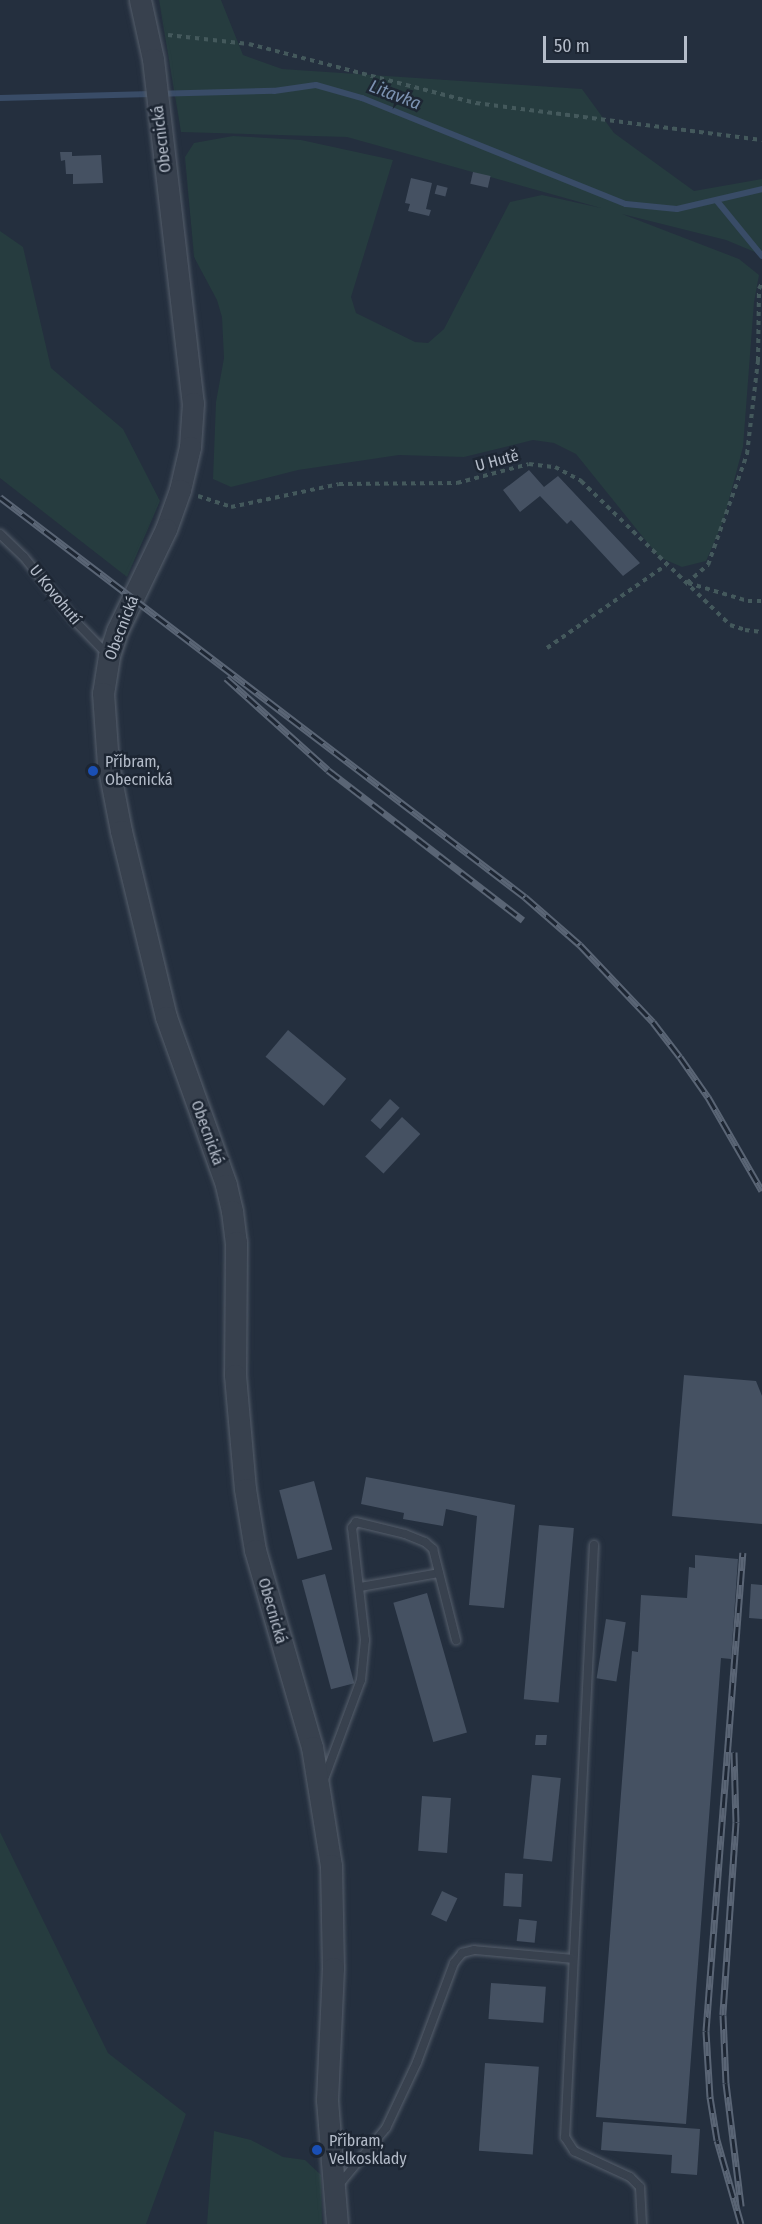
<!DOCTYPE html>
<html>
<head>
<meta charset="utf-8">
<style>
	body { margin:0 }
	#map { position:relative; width:762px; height:2224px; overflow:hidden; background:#242f3e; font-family:"Fira Sans Condensed",sans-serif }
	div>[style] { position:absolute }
	.green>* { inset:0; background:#263c3f }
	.stream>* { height:6px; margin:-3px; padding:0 3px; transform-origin:3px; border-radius:3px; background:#394c67 }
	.building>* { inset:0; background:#455162; transform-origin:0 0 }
	.path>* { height:4px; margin-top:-2px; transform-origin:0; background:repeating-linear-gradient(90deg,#44595c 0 4.5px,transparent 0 9px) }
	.roads { filter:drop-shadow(0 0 2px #565f6c) drop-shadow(0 0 2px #565f6c) }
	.service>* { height:8px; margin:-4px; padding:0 4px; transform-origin:4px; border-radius:4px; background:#38414e }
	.tertiary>* { height:21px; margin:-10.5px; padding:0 10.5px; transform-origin:10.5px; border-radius:10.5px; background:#38414e }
	.rail>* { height:7px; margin-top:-3.5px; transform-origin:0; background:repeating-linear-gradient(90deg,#1d2633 0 14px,#5a6575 0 28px); box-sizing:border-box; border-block:2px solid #5a6575 }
	.dots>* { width:16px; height:16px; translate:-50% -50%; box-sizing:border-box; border:3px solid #1d2633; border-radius:50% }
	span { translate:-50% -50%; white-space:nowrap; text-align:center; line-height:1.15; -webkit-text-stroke:5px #1d2633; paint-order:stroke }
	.street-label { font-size:16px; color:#b4bcc9 }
	.poi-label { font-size:16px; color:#b4bcc9 }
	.left { translate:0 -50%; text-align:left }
	.water-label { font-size:18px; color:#7c92b1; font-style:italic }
	.scale { position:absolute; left:543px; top:36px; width:144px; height:27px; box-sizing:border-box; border:3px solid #b4bcc9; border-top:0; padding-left:8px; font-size:18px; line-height:21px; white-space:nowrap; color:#b4bcc9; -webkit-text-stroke:4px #1d2633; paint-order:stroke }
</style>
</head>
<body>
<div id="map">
	<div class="green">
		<div style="clip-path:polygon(159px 0,221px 0,243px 55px,282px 69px,582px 89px,614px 133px,694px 191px,762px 179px,762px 255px,726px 240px,622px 214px,739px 259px,759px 275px,754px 302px,743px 447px,723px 522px,706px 561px,682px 567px,659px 557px,576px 454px,554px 443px,533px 440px,464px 457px,399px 455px,298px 470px,231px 487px,213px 479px,216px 402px,224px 358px,222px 317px,217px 300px,194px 257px,185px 157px,194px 143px,233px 136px,301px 140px,393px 160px,351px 297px,356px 313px,415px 342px,428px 343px,444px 329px,510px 202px,542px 195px,601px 208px,347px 137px,181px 132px)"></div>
		<div style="clip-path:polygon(0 231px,23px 247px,51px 368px,123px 429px,160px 501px,127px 577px,0 478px)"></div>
		<div style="clip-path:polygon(0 1832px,108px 2053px,186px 2114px,146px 2224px,0 2224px)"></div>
		<div style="clip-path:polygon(214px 2131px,251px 2140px,283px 2157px,305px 2160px,321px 2175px,322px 2224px,207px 2224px)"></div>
	</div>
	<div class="stream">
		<div style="left:0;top:98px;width:274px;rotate:-1.5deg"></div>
		<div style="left:274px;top:91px;width:42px;rotate:-8.1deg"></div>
		<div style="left:316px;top:85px;width:48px;rotate:15.8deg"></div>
		<div style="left:362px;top:98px;width:284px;rotate:21.9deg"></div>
		<div style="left:626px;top:204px;width:51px;rotate:5.6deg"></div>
		<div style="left:677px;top:209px;width:87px;rotate:-13.2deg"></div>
		<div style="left:717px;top:201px;width:71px;rotate:50.7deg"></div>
	</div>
	<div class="building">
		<div style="clip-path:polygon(60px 152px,72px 152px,72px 156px,101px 155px,103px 183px,73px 184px,73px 174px,66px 174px,65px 160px,61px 161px)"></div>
		<div style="left:473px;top:172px;width:18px;height:12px;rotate:13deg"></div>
		<div style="clip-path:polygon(411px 178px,432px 183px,426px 209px,431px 210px,429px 216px,408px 211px,410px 204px,405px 203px)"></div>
		<div style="left:437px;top:185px;width:11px;height:9px;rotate:15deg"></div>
		<div style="clip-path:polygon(529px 470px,544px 487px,558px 476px,640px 563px,623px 576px,571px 520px,567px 524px,540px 496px,520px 512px,503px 490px)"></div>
		<div style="left:288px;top:1030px;width:76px;height:35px;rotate:40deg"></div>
		<div style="left:390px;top:1099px;width:13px;height:29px;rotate:42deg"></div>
		<div style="left:402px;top:1117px;width:25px;height:54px;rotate:43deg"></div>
		<div style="clip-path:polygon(684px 1375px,756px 1381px,762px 1396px,762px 1524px,672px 1516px)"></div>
		<div style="clip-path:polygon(366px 1477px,515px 1505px,504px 1608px,469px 1605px,477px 1516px,446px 1509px,443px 1526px,403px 1519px,404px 1513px,361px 1504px)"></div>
		<div style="left:314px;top:1481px;width:71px;height:36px;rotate:75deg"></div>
		<div style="left:539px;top:1525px;width:35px;height:175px;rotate:5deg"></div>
		<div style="clip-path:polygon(695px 1555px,738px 1559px,731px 1659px,721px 1658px,686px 2124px,596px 2117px,632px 1651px,638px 1652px,641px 1595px,687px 1598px,689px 1567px,695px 1568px)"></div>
		<div style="left:325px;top:1574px;width:113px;height:24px;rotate:75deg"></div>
		<div style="clip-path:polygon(751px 1584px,762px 1585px,762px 1619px,749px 1618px)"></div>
		<div style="left:427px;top:1593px;width:145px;height:35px;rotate:74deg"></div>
		<div style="left:606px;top:1619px;width:20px;height:60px;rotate:9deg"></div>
		<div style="clip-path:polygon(536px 1735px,547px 1735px,546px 1745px,535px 1745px)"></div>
		<div style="left:532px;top:1775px;width:29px;height:84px;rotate:6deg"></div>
		<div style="left:422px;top:1796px;width:29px;height:55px;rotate:4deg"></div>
		<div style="left:505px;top:1873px;width:18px;height:33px;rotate:3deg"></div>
		<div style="left:442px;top:1891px;width:17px;height:26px;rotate:25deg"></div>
		<div style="left:519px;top:1919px;width:18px;height:22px;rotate:6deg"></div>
		<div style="left:491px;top:1983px;width:55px;height:36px;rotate:4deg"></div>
		<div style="left:485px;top:2063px;width:54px;height:88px;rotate:4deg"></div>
		<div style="clip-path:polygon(603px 2122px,700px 2129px,697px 2175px,671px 2173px,672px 2155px,601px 2150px)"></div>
	</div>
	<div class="path">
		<div style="left:168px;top:35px;width:81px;rotate:6.3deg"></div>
		<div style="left:249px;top:44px;width:235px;rotate:14.6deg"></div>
		<div style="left:476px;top:103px;width:288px;rotate:7.4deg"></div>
		<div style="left:198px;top:496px;width:35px;rotate:18deg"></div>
		<div style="left:231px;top:507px;width:110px;rotate:-12deg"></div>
		<div style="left:339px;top:484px;width:118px;rotate:-0.5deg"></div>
		<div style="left:457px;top:483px;width:74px;rotate:-14.8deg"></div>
		<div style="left:529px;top:464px;width:26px;rotate:7deg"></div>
		<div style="left:555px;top:467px;width:30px;rotate:28deg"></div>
		<div style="left:581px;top:481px;width:207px;rotate:44deg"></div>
		<div style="left:730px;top:625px;width:16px;rotate:18deg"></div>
		<div style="left:745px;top:630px;width:17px;rotate:7deg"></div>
		<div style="left:687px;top:583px;width:28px;rotate:-41deg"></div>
		<div style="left:708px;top:565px;width:118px;rotate:-70.6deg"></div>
		<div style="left:747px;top:454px;width:94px;rotate:-83.3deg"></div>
		<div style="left:758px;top:361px;width:72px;rotate:-89.2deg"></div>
		<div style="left:759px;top:289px;width:7px;rotate:-63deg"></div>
		<div style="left:688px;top:583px;width:63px;rotate:16.7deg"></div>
		<div style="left:748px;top:601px;width:14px"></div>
		<div style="left:547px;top:648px;width:145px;rotate:-34.9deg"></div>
	</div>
	<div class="roads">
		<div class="service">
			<div style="left:0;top:534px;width:33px;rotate:44deg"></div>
			<div style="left:24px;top:557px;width:82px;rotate:51.4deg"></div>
			<div style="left:75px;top:621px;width:46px;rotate:45.9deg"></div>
			<div style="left:594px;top:1545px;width:593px;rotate:92.8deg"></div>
			<div style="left:565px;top:2137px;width:17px;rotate:57deg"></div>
			<div style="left:574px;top:2151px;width:62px;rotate:24.9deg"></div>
			<div style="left:630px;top:2177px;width:14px;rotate:45deg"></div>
			<div style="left:640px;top:2187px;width:37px;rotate:87deg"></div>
			<div style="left:360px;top:1587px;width:80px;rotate:-10deg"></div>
			<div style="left:323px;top:1782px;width:109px;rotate:-69.6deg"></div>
			<div style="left:361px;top:1680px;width:40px;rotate:-84.3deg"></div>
			<div style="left:365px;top:1640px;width:113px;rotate:-96.6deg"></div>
			<div style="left:352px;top:1528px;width:7px;rotate:-56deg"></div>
			<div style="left:356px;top:1522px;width:50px;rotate:13.8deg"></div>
			<div style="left:405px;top:1534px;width:22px;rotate:22deg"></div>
			<div style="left:425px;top:1542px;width:11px;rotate:41deg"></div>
			<div style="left:433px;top:1549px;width:94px;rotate:75.8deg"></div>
			<div style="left:337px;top:2187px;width:77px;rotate:-50.3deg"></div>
			<div style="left:386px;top:2128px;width:73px;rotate:-64.8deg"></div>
			<div style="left:417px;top:2062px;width:106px;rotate:-69.5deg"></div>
			<div style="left:454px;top:1963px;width:13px;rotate:-51deg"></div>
			<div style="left:462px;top:1953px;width:12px;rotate:-14deg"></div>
			<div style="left:474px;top:1950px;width:99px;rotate:5.2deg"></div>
		</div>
		<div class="tertiary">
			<div style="left:140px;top:0;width:60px;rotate:77.6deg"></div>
			<div style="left:153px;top:59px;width:346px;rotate:83.4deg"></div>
			<div style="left:193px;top:403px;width:44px;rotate:93.9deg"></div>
			<div style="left:190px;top:447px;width:44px;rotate:103.1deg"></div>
			<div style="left:180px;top:490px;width:41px;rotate:109.7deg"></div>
			<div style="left:166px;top:529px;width:113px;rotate:115.7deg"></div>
			<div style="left:117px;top:631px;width:26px;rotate:108deg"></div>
			<div style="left:109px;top:656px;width:37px;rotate:99deg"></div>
			<div style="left:103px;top:693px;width:71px;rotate:86deg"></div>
			<div style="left:108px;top:764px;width:68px;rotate:79deg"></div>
			<div style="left:121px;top:831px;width:191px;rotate:76.4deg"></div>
			<div style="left:166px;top:1017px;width:178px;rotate:70.3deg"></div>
			<div style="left:226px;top:1185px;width:27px;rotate:77deg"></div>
			<div style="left:232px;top:1211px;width:31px;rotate:83deg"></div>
			<div style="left:236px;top:1242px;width:133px;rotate:90.4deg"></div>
			<div style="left:235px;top:1375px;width:114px;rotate:85deg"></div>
			<div style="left:245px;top:1489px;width:62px;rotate:80.7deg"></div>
			<div style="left:255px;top:1550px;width:205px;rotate:73.9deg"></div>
			<div style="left:312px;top:1747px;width:120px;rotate:80.9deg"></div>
			<div style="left:331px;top:1865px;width:103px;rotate:88.9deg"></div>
			<div style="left:333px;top:1968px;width:132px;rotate:92.6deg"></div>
			<div style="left:327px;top:2100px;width:124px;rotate:85.4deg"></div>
		</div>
	</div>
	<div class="rail">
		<div style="left:0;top:497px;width:660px;rotate:37.3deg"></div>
		<div style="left:525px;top:897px;width:73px;rotate:41.1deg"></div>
		<div style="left:580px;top:945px;width:106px;rotate:46.5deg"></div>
		<div style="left:653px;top:1022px;width:44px;rotate:52.4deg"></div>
		<div style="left:680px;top:1057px;width:49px;rotate:55deg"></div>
		<div style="left:708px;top:1097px;width:108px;rotate:60.1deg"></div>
		<div style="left:226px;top:678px;width:137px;rotate:42deg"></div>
		<div style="left:328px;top:770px;width:246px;rotate:37.6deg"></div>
		<div style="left:734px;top:1752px;width:70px;rotate:88.4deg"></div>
		<div style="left:736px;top:1822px;width:193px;rotate:93.9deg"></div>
		<div style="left:723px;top:2015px;width:68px;rotate:87.5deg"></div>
		<div style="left:726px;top:2083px;width:124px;rotate:83deg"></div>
		<div style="left:741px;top:2224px;width:87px;rotate:-105.9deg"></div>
		<div style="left:717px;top:2140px;width:44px;rotate:-99.2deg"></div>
		<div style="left:710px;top:2097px;width:66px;rotate:-93.5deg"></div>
		<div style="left:706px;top:2031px;width:480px;rotate:-85.6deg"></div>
	</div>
	<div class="dots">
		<div style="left:93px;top:771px;background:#1a4fb4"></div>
		<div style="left:317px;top:2150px;background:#1a4fb4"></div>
	</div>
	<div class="street-label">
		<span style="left:162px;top:139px;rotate:-97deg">Obecnická</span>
		<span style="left:497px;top:461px;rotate:-15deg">U Hutě</span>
		<span style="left:55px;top:595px;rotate:51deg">U Kovohutí</span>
		<span style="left:122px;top:628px;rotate:-69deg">Obecnická</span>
		<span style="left:207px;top:1133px;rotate:70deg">Obecnická</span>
		<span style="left:272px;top:1611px;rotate:74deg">Obecnická</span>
	</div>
	<div class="poi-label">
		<span class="left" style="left:105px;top:771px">Příbram,<br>Obecnická</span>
		<span class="left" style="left:329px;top:2150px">Příbram,<br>Velkosklady</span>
	</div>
	<div class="water-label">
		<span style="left:395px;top:95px;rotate:21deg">Litavka</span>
	</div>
	<div class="scale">50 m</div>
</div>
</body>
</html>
